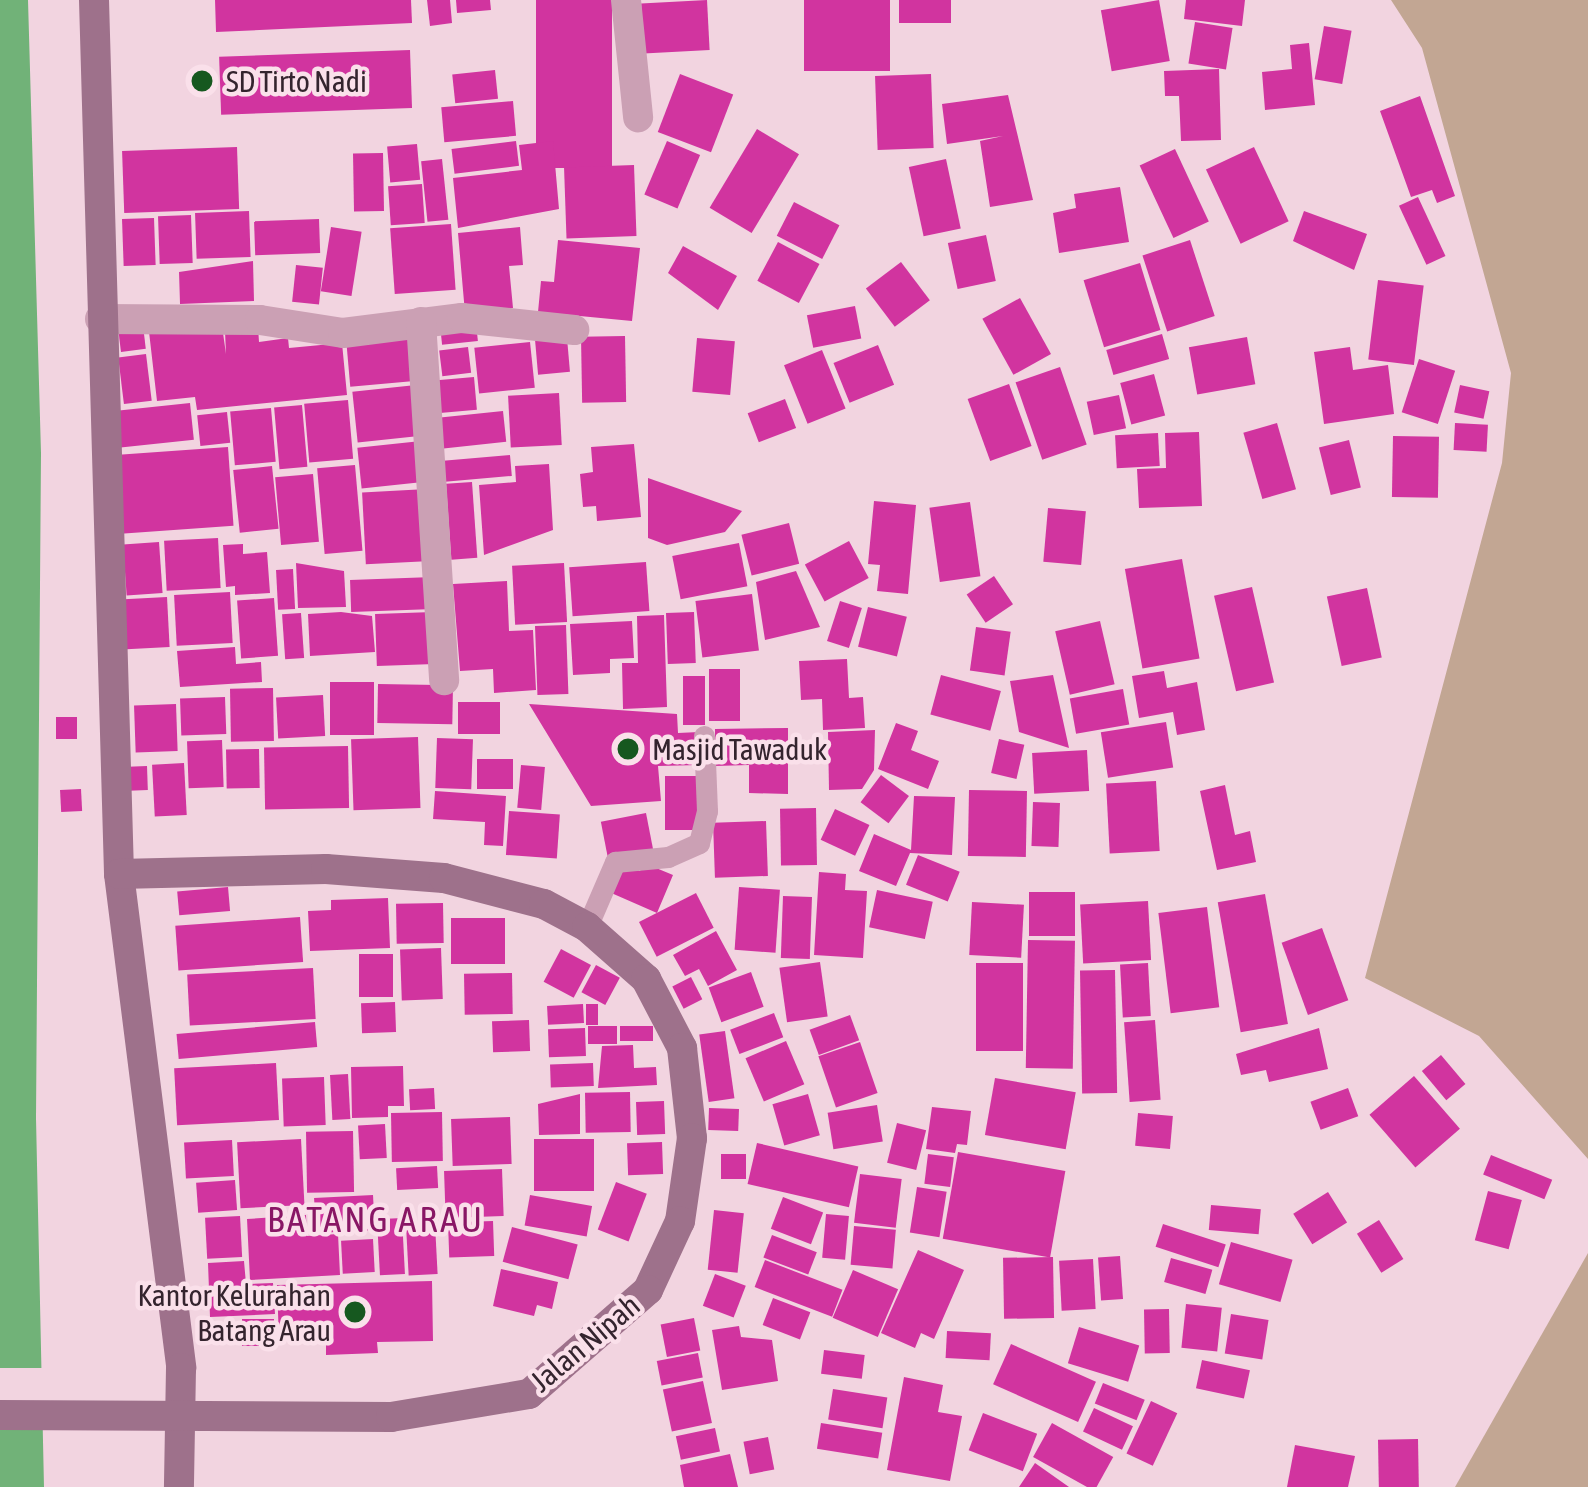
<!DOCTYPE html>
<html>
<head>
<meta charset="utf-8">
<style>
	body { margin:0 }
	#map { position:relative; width:1588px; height:1487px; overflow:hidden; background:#f2d4e0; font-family:"Asap Condensed",sans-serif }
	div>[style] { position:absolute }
	.green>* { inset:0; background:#c2a693 }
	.water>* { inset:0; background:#71b278 }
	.pier>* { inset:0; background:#f2d4e0; transform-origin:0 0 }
	.building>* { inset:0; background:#d1349f; transform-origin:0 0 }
	.lane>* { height:21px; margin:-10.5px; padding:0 10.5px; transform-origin:10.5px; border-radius:10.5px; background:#cba0b4 }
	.street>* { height:30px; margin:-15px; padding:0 15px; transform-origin:15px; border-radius:15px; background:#cba0b4 }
	.secondary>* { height:30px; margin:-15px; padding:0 15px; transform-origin:15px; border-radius:15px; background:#9e718b }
	.secondary-bridge>* { height:30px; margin:-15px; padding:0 15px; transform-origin:15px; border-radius:15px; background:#9e718b }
	.dots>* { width:33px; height:33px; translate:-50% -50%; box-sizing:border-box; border:6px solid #fae0ea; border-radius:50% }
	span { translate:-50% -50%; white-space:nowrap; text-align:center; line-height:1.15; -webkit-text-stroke:9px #fae0ea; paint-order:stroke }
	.poi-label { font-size:30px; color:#34242e }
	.left { translate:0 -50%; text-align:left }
	.right { translate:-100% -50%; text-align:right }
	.street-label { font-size:30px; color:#34242e }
	.quarter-label { font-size:36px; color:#891665; letter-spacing:3px }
</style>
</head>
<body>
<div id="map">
	<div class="green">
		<div style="clip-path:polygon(1391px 0,1588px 0,1588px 1159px,1479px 1036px,1365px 978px,1502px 463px,1511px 373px,1422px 48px)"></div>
		<div style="clip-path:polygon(1588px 1253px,1588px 1487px,1455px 1487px)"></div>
	</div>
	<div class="water">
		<div style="clip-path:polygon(0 0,28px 0,41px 453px,36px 1118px,44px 1487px,0 1487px)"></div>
	</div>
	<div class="pier">
		<div style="left:0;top:1368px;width:49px;height:61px"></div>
	</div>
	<div class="building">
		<div style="clip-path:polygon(215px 0,411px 0,412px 23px,216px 32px)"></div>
		<div style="clip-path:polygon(427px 0,450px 0,452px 23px,430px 26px)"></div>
		<div style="clip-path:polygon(456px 0,490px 0,491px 10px,457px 13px)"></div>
		<div style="left:536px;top:0;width:76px;height:168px"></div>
		<div style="left:707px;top:0;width:50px;height:66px;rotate:87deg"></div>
		<div style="left:804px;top:0;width:86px;height:71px"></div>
		<div style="left:899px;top:0;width:52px;height:23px"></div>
		<div style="left:1159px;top:0;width:62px;height:59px;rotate:80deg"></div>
		<div style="clip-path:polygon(1186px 0,1245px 0,1242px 26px,1184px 19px)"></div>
		<div style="left:1195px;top:22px;width:38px;height:42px;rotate:9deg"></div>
		<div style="left:1324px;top:26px;width:28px;height:54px;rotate:10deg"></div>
		<div style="clip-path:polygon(1309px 43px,1315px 105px,1265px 110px,1262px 72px,1292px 69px,1290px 45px)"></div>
		<div style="left:410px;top:50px;width:58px;height:191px;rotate:88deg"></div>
		<div style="clip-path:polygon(1219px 69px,1221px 140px,1181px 141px,1179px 96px,1165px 96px,1164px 71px)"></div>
		<div style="left:495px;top:70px;width:29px;height:43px;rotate:84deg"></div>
		<div style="left:680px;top:74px;width:57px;height:62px;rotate:21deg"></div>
		<div style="left:931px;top:74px;width:74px;height:56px;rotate:88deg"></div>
		<div style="clip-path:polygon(1008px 95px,1033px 200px,990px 207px,980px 141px,1003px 136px,947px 144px,942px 104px)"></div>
		<div style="clip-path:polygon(1420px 96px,1455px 196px,1437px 203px,1432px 190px,1411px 197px,1380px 111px)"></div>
		<div style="left:513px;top:101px;width:35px;height:72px;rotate:85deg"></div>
		<div style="left:757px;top:129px;width:49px;height:92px;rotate:31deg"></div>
		<div style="left:516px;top:141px;width:25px;height:65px;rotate:83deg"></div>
		<div style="clip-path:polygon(553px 141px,559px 209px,458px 228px,453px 178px,522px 170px,519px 145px)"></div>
		<div style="left:667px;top:141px;width:36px;height:58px;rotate:23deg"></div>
		<div style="left:417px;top:144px;width:36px;height:30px;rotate:85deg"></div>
		<div style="left:237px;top:147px;width:62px;height:115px;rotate:88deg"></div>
		<div style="left:1254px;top:147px;width:82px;height:53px;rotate:65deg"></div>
		<div style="left:1175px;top:149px;width:80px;height:39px;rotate:65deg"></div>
		<div style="left:383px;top:153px;width:58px;height:30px;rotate:89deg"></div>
		<div style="left:442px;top:159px;width:61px;height:21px;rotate:84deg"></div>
		<div style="left:946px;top:159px;width:71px;height:38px;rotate:78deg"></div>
		<div style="left:634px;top:165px;width:71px;height:70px;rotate:88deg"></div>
		<div style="left:422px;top:184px;width:39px;height:34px;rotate:86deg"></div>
		<div style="clip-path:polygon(1120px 187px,1129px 242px,1059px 253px,1053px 213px,1076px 208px,1074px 194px)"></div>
		<div style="left:1418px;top:197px;width:65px;height:21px;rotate:65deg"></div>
		<div style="left:794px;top:202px;width:51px;height:38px;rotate:27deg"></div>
		<div style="left:249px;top:211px;width:46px;height:54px;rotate:88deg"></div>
		<div style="clip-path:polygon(1304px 211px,1367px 234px,1354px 270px,1293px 241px)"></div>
		<div style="left:191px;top:215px;width:48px;height:33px;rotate:88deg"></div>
		<div style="left:154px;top:218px;width:47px;height:32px;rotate:88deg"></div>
		<div style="left:319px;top:219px;width:34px;height:65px;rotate:88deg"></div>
		<div style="left:451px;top:224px;width:66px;height:61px;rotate:86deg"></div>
		<div style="left:331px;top:227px;width:31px;height:65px;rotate:9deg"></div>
		<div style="clip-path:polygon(520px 227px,523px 265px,509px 266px,513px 308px,465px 313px,458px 233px)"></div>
		<div style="left:986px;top:235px;width:47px;height:39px;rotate:78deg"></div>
		<div style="clip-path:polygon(558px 240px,640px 248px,632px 321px,538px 312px,541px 281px,554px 282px)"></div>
		<div style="left:1190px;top:240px;width:80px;height:50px;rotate:72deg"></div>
		<div style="left:778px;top:242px;width:47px;height:44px;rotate:28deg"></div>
		<div style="clip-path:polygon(683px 246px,737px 276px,718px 310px,668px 273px)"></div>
		<div style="clip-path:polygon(253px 261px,254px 301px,180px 304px,179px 272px)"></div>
		<div style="left:901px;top:262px;width:48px;height:44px;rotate:53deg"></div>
		<div style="left:1140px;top:263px;width:70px;height:59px;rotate:73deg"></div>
		<div style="left:296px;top:265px;width:27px;height:37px;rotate:6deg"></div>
		<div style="left:1378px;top:280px;width:46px;height:80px;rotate:7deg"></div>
		<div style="left:1020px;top:298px;width:64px;height:43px;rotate:61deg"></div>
		<div style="left:855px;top:306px;width:33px;height:49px;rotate:79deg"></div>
		<div style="clip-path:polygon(148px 323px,222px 326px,226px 354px,225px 331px,258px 327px,259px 342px,288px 338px,289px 348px,342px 343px,347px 395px,197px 410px,195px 397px,157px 401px)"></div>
		<div style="left:476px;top:323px;width:18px;height:36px;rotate:84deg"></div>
		<div style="left:143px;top:326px;width:23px;height:25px;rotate:83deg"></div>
		<div style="left:1162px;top:334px;width:26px;height:58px;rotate:74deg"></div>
		<div style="left:413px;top:335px;width:46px;height:67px;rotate:85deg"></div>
		<div style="left:625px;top:336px;width:66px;height:44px;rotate:89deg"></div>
		<div style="left:1247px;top:337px;width:48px;height:59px;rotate:80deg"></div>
		<div style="left:567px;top:338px;width:34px;height:32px;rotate:85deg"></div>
		<div style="left:697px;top:338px;width:38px;height:54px;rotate:5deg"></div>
		<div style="left:530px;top:342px;width:46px;height:56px;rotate:84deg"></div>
		<div style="left:878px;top:345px;width:43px;height:48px;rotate:68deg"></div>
		<div style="left:468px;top:347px;width:26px;height:29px;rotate:83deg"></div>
		<div style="clip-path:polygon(1350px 347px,1353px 370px,1388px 365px,1394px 414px,1324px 424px,1314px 352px)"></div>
		<div style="left:822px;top:350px;width:63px;height:41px;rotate:68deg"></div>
		<div style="left:146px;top:354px;width:47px;height:28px;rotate:83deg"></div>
		<div style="left:1419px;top:359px;width:38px;height:56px;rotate:18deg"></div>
		<div style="left:1060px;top:367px;width:82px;height:47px;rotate:71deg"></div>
		<div style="left:1154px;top:374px;width:43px;height:35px;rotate:75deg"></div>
		<div style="left:474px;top:377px;width:33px;height:40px;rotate:85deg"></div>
		<div style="left:1009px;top:384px;width:66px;height:44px;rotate:70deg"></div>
		<div style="left:416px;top:385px;width:51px;height:64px;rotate:84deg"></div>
		<div style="left:1460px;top:385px;width:30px;height:28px;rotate:12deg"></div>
		<div style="left:559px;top:393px;width:52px;height:51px;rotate:87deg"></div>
		<div style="left:1119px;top:395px;width:34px;height:33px;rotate:78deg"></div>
		<div style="left:785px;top:399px;width:31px;height:40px;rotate:69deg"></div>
		<div style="left:348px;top:400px;width:59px;height:44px;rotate:85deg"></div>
		<div style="left:190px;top:403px;width:37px;height:76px;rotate:84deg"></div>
		<div style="left:302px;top:405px;width:62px;height:28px;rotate:85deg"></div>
		<div style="left:271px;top:408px;width:54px;height:41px;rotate:85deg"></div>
		<div style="left:503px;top:411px;width:31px;height:63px;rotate:84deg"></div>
		<div style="left:227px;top:412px;width:31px;height:30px;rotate:84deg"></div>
		<div style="left:1277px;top:423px;width:69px;height:35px;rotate:74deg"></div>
		<div style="left:1455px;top:423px;width:33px;height:27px;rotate:3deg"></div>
		<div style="clip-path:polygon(1199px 432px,1202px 506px,1139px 508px,1137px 469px,1166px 468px,1165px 433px)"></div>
		<div style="left:1158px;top:433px;width:33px;height:43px;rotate:87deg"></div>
		<div style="left:1393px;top:436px;width:46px;height:61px;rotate:1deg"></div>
		<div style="left:1349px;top:440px;width:49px;height:31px;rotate:76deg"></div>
		<div style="left:421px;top:441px;width:41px;height:64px;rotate:84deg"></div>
		<div style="clip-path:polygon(634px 444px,641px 517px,597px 521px,596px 506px,583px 507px,580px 474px,593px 472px,591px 447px)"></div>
		<div style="left:228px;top:447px;width:79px;height:113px;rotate:86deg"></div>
		<div style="left:510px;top:455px;width:21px;height:67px;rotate:85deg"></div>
		<div style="clip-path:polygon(549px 464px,553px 530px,484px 555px,479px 485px,516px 482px,515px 466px)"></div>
		<div style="left:355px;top:465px;width:86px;height:38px;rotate:85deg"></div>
		<div style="left:272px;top:466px;width:63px;height:39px;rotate:84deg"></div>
		<div style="left:313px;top:474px;width:68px;height:38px;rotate:85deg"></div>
		<div style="clip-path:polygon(648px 478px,742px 511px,725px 532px,667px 545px,648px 538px)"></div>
		<div style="left:472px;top:482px;width:76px;height:26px;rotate:86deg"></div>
		<div style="left:427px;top:489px;width:72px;height:65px;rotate:87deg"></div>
		<div style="clip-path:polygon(874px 501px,916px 505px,908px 594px,877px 591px,880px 565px,868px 564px)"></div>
		<div style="left:970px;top:502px;width:75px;height:41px;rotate:82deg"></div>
		<div style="left:1048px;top:508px;width:38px;height:54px;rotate:5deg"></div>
		<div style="left:789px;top:523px;width:42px;height:49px;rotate:76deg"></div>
		<div style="left:218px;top:538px;width:50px;height:54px;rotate:87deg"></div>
		<div style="left:849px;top:541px;width:42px;height:50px;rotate:62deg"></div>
		<div style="left:159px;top:542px;width:51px;height:36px;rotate:86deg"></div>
		<div style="left:739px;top:543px;width:44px;height:68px;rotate:79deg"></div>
		<div style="clip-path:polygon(243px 544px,243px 554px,267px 552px,270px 593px,235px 595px,235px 586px,226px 587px,223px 545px)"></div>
		<div style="left:1182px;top:559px;width:101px;height:58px;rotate:80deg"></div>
		<div style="left:646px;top:562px;width:49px;height:77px;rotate:86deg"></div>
		<div style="clip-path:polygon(296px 563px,344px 571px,346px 607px,298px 608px)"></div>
		<div style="left:564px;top:563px;width:59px;height:52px;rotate:87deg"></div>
		<div style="left:293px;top:569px;width:40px;height:17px;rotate:87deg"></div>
		<div style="clip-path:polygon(796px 571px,820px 627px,765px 640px,756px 582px)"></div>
		<div style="left:994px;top:576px;width:34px;height:33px;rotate:56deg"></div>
		<div style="left:433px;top:577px;width:32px;height:83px;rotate:88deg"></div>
		<div style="clip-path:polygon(507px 581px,509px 631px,533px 630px,536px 690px,494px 693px,493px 669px,460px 671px,453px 584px)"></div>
		<div style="left:1252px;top:587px;width:98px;height:39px;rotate:77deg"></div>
		<div style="left:1367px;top:588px;width:71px;height:41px;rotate:78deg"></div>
		<div style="left:230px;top:592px;width:51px;height:56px;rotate:87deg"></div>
		<div style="left:752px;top:594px;width:57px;height:57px;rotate:83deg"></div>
		<div style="left:167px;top:597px;width:50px;height:43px;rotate:87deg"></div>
		<div style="left:274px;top:598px;width:58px;height:37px;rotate:86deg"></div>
		<div style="left:840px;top:601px;width:23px;height:42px;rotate:18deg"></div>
		<div style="left:868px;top:607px;width:40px;height:41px;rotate:14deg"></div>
		<div style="clip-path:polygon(341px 612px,372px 616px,375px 652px,310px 656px,308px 614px)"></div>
		<div style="left:433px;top:612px;width:52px;height:58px;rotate:88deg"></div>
		<div style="left:694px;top:612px;width:51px;height:28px;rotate:88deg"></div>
		<div style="left:301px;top:613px;width:45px;height:19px;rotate:86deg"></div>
		<div style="clip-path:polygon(664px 615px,667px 707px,623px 709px,622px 663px,638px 663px,637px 616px)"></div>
		<div style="clip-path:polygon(632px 621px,634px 658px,610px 659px,610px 673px,573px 675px,570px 624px)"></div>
		<div style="left:1100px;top:621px;width:65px;height:46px;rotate:77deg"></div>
		<div style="left:566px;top:625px;width:69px;height:31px;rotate:88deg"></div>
		<div style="left:976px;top:627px;width:35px;height:44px;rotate:8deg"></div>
		<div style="clip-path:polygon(235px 647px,236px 664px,261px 662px,262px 682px,180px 687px,177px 651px)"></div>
		<div style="clip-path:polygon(847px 659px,849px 698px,863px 697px,865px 728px,823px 730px,822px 699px,801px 700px,799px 661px)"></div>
		<div style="left:709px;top:669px;width:31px;height:52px"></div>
		<div style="clip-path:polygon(1164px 671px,1167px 688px,1197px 682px,1205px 730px,1177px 735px,1173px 712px,1139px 718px,1132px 676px)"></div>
		<div style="left:941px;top:675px;width:62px;height:41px;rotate:15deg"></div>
		<div style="clip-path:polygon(1053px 675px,1069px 748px,1019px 732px,1010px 681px)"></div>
		<div style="left:705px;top:676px;width:49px;height:22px;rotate:90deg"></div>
		<div style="left:330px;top:682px;width:44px;height:53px"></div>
		<div style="left:378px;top:684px;width:75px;height:39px;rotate:1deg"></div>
		<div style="left:273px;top:688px;width:53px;height:43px;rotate:89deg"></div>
		<div style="left:1123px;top:689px;width:36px;height:54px;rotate:80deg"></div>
		<div style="left:323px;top:695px;width:41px;height:47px;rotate:87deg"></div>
		<div style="left:225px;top:697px;width:37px;height:45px;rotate:88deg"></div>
		<div style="left:458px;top:702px;width:42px;height:32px"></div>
		<div style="left:176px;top:704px;width:47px;height:42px;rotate:88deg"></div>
		<div style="clip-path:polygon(529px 704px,677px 714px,678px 733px,699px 732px,700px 765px,658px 766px,661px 801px,591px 806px)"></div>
		<div style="left:56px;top:717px;width:21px;height:22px"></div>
		<div style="left:1166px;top:722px;width:46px;height:66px;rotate:81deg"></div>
		<div style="clip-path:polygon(896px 723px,918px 731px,911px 750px,939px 761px,928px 789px,878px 769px)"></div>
		<div style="clip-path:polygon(788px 728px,788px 794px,749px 793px,749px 765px,715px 766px,715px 729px)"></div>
		<div style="clip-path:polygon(875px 730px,874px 770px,862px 789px,829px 790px,828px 732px)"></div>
		<div style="left:418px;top:737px;width:71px;height:67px;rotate:88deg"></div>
		<div style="left:437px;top:738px;width:36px;height:50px;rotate:2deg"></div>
		<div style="left:999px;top:739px;width:26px;height:35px;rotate:13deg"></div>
		<div style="left:222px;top:740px;width:47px;height:35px;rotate:88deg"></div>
		<div style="left:348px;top:746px;width:62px;height:84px;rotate:89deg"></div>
		<div style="left:259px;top:749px;width:39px;height:33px;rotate:89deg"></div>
		<div style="left:1087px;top:750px;width:41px;height:55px;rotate:87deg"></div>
		<div style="left:477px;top:759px;width:36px;height:30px"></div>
		<div style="left:184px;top:763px;width:52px;height:32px;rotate:87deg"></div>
		<div style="left:521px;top:765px;width:24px;height:43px;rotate:5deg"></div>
		<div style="left:147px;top:766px;width:24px;height:19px;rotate:88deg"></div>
		<div style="left:881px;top:775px;width:35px;height:34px;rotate:37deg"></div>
		<div style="left:698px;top:776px;width:54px;height:33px;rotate:90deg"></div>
		<div style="left:1156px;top:781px;width:70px;height:50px;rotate:87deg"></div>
		<div style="clip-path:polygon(1225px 785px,1235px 835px,1250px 831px,1256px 862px,1217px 870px,1200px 791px)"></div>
		<div style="left:81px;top:789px;width:22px;height:21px;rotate:87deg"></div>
		<div style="left:969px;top:790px;width:58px;height:66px;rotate:1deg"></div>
		<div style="clip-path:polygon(435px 791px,506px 796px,503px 846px,484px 845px,485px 822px,433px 819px)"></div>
		<div style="clip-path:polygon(914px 796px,955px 797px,952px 855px,910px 853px,896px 886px,859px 871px,874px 834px,911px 850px)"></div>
		<div style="left:1033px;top:802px;width:27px;height:44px;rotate:2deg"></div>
		<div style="left:816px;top:808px;width:57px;height:36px;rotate:89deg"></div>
		<div style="left:835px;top:809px;width:38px;height:34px;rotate:25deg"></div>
		<div style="left:509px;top:811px;width:51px;height:44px;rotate:4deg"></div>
		<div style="left:646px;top:813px;width:38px;height:46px;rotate:79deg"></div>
		<div style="left:766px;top:821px;width:55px;height:53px;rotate:88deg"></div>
		<div style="left:918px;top:855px;width:45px;height:32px;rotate:22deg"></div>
		<div style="clip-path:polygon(644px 863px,673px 875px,657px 913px,609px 892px,621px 864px,640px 871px)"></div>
		<div style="clip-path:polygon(819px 872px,846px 874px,845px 890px,867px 891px,863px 958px,814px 955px)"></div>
		<div style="left:228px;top:887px;width:24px;height:51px;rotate:85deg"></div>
		<div style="left:739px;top:887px;width:41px;height:63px;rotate:4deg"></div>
		<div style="left:877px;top:890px;width:57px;height:38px;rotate:12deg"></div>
		<div style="left:1029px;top:892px;width:46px;height:44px"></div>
		<div style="left:696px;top:893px;width:39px;height:64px;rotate:63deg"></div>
		<div style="left:1265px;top:894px;width:132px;height:48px;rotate:80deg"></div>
		<div style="left:783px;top:896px;width:29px;height:62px;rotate:2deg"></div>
		<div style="clip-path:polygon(388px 898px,390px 948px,310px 951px,308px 911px,331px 910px,331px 900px)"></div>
		<div style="left:1148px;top:901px;width:59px;height:68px;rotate:87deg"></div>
		<div style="left:972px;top:902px;width:52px;height:53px;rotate:3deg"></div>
		<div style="left:443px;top:903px;width:40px;height:47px;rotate:89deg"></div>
		<div style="left:1207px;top:907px;width:101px;height:49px;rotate:83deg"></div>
		<div style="left:300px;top:917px;width:45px;height:125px;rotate:86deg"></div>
		<div style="left:505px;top:918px;width:46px;height:54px;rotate:90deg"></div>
		<div style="left:1322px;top:928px;width:77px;height:43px;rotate:70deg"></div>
		<div style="clip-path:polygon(716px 931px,737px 970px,708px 986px,699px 969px,685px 976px,673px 955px)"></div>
		<div style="left:1028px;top:940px;width:47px;height:128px;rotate:1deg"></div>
		<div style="left:441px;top:948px;width:51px;height:41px;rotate:88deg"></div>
		<div style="left:561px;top:949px;width:34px;height:37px;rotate:28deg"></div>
		<div style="left:393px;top:954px;width:43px;height:34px;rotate:90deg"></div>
		<div style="left:820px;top:962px;width:55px;height:41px;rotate:82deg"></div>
		<div style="left:976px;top:963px;width:47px;height:88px"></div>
		<div style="left:1148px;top:963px;width:53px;height:28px;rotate:87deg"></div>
		<div style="left:596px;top:965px;width:27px;height:31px;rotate:28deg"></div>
		<div style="left:313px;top:968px;width:51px;height:126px;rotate:87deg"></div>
		<div style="left:1115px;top:970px;width:123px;height:35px;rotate:89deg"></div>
		<div style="left:751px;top:972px;width:37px;height:45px;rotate:70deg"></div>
		<div style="left:512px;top:973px;width:41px;height:48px;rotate:89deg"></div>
		<div style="left:691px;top:977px;width:25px;height:21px;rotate:63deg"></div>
		<div style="left:395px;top:1002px;width:30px;height:34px;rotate:88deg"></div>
		<div style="left:583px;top:1004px;width:19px;height:36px;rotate:87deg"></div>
		<div style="left:586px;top:1004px;width:12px;height:21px"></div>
		<div style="left:774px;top:1013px;width:26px;height:47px;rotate:69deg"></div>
		<div style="left:850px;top:1015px;width:27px;height:43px;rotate:70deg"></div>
		<div style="left:529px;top:1020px;width:31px;height:37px;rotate:88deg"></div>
		<div style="left:1155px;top:1020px;width:80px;height:31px;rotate:86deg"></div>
		<div style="left:315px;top:1022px;width:25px;height:139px;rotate:85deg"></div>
		<div style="left:617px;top:1026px;width:18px;height:29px;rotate:90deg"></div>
		<div style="left:653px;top:1026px;width:15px;height:33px;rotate:90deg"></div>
		<div style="left:585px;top:1028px;width:28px;height:37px;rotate:88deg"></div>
		<div style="clip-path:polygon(1319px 1028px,1328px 1069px,1269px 1082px,1266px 1070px,1241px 1075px,1236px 1054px)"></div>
		<div style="left:725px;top:1031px;width:68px;height:26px;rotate:82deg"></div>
		<div style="left:786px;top:1041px;width:47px;height:44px;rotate:67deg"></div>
		<div style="left:860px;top:1042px;width:54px;height:44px;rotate:71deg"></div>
		<div style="clip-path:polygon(633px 1045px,634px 1068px,656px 1067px,657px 1085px,598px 1088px,602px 1046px)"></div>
		<div style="left:1441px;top:1055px;width:38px;height:25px;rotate:50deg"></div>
		<div style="left:276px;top:1063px;width:57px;height:102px;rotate:87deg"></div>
		<div style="left:593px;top:1063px;width:23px;height:43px;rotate:88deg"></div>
		<div style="clip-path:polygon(403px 1066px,404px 1106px,388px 1106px,388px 1117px,352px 1118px,351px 1067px)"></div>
		<div style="left:348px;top:1074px;width:45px;height:18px;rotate:87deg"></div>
		<div style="left:1414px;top:1076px;width:70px;height:59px;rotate:49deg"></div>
		<div style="left:324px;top:1077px;width:48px;height:42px;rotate:88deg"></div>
		<div style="left:995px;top:1078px;width:82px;height:58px;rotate:10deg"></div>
		<div style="left:434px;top:1088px;width:21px;height:25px;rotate:87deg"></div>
		<div style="left:1348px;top:1088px;width:30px;height:40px;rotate:70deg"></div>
		<div style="left:630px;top:1092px;width:40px;height:45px;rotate:89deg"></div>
		<div style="clip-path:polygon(580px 1094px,580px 1134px,539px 1135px,538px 1104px)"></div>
		<div style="left:808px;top:1094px;width:43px;height:37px;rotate:74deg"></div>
		<div style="left:664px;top:1101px;width:33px;height:28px;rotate:88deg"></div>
		<div style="left:877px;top:1105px;width:37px;height:50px;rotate:81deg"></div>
		<div style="clip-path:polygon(932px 1107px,971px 1111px,967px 1145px,957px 1144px,955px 1153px,926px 1149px)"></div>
		<div style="left:709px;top:1108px;width:30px;height:22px;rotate:2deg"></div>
		<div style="left:442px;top:1112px;width:49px;height:51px;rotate:89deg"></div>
		<div style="left:1138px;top:1113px;width:35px;height:33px;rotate:5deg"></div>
		<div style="left:510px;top:1117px;width:47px;height:59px;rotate:88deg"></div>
		<div style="left:897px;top:1123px;width:30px;height:41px;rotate:14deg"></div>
		<div style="left:385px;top:1124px;width:34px;height:27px;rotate:87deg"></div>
		<div style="left:353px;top:1131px;width:61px;height:47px;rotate:89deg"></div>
		<div style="left:301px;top:1139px;width:66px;height:64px;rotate:87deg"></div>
		<div style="left:534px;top:1139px;width:60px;height:52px"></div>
		<div style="left:232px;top:1140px;width:36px;height:48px;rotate:87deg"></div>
		<div style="left:662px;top:1142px;width:32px;height:35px;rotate:88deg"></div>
		<div style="left:757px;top:1143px;width:104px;height:42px;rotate:13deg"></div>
		<div style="left:958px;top:1152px;width:109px;height:88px;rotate:10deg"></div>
		<div style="left:746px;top:1154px;width:25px;height:25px;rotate:90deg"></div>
		<div style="left:928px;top:1154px;width:26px;height:30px;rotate:7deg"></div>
		<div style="left:1491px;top:1155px;width:66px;height:21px;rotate:22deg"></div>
		<div style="left:437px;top:1166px;width:22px;height:41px;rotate:87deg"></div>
		<div style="left:502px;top:1169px;width:47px;height:58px;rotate:88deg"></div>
		<div style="left:860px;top:1174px;width:42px;height:49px;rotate:7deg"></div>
		<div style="left:235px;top:1180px;width:30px;height:39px;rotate:86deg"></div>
		<div style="left:616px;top:1182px;width:33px;height:51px;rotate:21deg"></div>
		<div style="left:917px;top:1187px;width:30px;height:46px;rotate:9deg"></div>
		<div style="left:1488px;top:1191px;width:35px;height:51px;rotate:15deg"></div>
		<div style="left:1328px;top:1192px;width:36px;height:41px;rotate:58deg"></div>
		<div style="left:373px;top:1195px;width:35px;height:59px;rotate:87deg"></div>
		<div style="left:530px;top:1195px;width:63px;height:31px;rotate:10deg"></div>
		<div style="left:783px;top:1197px;width:43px;height:34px;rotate:21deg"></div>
		<div style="left:1211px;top:1205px;width:50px;height:25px;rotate:5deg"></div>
		<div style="left:714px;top:1210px;width:30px;height:60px;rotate:6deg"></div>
		<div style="left:826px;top:1214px;width:23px;height:44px;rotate:5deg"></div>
		<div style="clip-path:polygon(306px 1215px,307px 1236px,338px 1234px,340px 1275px,250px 1280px,247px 1219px)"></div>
		<div style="left:240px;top:1216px;width:41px;height:35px;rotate:87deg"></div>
		<div style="left:402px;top:1218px;width:56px;height:25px;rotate:87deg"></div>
		<div style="left:1379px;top:1220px;width:46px;height:26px;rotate:58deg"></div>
		<div style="left:493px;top:1221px;width:35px;height:45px;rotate:88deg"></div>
		<div style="left:435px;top:1224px;width:50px;height:29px;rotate:87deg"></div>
		<div style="left:1163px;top:1224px;width:66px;height:24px;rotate:18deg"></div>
		<div style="left:854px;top:1226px;width:42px;height:39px;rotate:5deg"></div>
		<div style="left:512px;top:1227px;width:68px;height:36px;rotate:15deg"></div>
		<div style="left:772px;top:1235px;width:48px;height:24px;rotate:21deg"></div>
		<div style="left:373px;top:1239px;width:33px;height:32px;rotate:87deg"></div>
		<div style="left:1231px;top:1242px;width:64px;height:44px;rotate:16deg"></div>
		<div style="clip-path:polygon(918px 1250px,964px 1270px,934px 1339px,921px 1333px,915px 1348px,881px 1333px)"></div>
		<div style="left:1120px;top:1256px;width:43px;height:22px;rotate:86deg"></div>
		<div style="left:1053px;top:1257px;width:61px;height:50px;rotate:89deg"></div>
		<div style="left:1171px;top:1258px;width:43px;height:25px;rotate:16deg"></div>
		<div style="left:1093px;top:1259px;width:50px;height:34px;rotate:87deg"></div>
		<div style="left:765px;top:1260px;width:83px;height:29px;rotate:21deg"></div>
		<div style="clip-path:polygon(244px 1261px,246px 1284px,273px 1283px,275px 1314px,210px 1317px,208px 1263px)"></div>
		<div style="clip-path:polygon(501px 1269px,558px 1282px,552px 1309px,537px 1305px,534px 1316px,493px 1306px)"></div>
		<div style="left:853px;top:1270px;width:49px;height:52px;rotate:23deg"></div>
		<div style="left:715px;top:1274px;width:33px;height:34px;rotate:21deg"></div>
		<div style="clip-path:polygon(432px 1281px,433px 1341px,377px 1342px,378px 1353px,326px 1355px,326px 1339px,279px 1340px,277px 1285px)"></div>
		<div style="left:773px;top:1298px;width:40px;height:29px;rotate:21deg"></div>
		<div style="left:1186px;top:1304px;width:36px;height:44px;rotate:6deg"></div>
		<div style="left:1169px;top:1309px;width:44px;height:25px;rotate:89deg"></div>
		<div style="left:1231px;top:1314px;width:38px;height:40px;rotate:9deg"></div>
		<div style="left:694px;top:1318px;width:33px;height:34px;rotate:79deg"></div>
		<div style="left:274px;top:1319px;width:27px;height:32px;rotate:90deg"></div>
		<div style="clip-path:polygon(739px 1326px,741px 1337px,772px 1340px,778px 1381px,722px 1390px,712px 1330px)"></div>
		<div style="left:1079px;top:1327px;width:63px;height:38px;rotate:17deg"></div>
		<div style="left:947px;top:1331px;width:44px;height:27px;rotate:3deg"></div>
		<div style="left:1011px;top:1344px;width:93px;height:44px;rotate:24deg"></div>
		<div style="left:824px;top:1350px;width:41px;height:24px;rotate:7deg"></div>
		<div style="left:698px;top:1353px;width:25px;height:42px;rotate:79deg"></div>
		<div style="left:1202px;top:1360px;width:49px;height:29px;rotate:12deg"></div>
		<div style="clip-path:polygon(904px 1377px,943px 1385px,938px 1412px,962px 1416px,950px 1481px,887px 1470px)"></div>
		<div style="left:703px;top:1381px;width:43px;height:41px;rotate:78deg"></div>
		<div style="left:1103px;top:1383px;width:45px;height:22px;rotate:22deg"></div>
		<div style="left:833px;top:1389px;width:55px;height:31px;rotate:9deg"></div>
		<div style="left:1151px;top:1401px;width:29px;height:58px;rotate:25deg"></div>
		<div style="left:1094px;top:1408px;width:43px;height:26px;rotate:25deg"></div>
		<div style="left:983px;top:1413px;width:58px;height:40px;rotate:21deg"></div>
		<div style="left:821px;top:1423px;width:62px;height:26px;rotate:9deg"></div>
		<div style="left:1052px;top:1423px;width:70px;height:39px;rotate:29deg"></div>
		<div style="left:715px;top:1428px;width:24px;height:40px;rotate:78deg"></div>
		<div style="left:768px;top:1437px;width:33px;height:25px;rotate:79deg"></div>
		<div style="left:1418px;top:1439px;width:48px;height:40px;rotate:89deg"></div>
		<div style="clip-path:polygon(1295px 1445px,1355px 1456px,1348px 1487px,1287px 1487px)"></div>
		<div style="clip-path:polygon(730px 1454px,738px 1487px,684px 1487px,680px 1465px)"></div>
		<div style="clip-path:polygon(1035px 1463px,1069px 1487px,1019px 1487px)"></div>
	</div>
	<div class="lane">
		<div style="left:587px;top:927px;width:71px;rotate:-66.7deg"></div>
		<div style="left:615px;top:862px;width:53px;rotate:-5.4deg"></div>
		<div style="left:668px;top:857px;width:34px;rotate:-24deg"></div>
		<div style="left:699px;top:843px;width:33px;rotate:-76deg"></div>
		<div style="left:707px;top:811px;width:75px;rotate:-92.3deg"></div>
	</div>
	<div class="street">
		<div style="left:626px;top:0;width:118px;rotate:84.1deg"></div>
		<div style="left:100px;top:319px;width:160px;rotate:0.4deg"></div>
		<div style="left:260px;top:320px;width:84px;rotate:8.9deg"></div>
		<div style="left:343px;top:333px;width:120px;rotate:-7.2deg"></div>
		<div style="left:462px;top:318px;width:113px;rotate:6.1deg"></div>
		<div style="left:421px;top:322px;width:359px;rotate:86.3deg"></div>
	</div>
	<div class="secondary">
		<div style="left:94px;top:0;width:874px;rotate:88.36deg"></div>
		<div style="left:119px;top:874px;width:498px;rotate:82.8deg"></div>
		<div style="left:181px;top:1368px;width:119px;rotate:91deg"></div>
		<div style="left:119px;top:874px;width:207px;rotate:-1.4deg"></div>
		<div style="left:326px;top:869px;width:118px;rotate:4.4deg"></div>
		<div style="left:444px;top:878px;width:103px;rotate:14.6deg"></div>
		<div style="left:544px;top:904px;width:49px;rotate:28.1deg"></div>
		<div style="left:587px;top:927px;width:79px;rotate:41.4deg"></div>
		<div style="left:646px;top:979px;width:78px;rotate:62.4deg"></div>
		<div style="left:682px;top:1048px;width:91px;rotate:83.7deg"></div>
		<div style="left:692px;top:1138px;width:84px;rotate:98.2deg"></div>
		<div style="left:680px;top:1221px;width:76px;rotate:114.9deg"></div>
		<div style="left:648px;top:1290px;width:158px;rotate:138.8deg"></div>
	</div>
	<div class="secondary-bridge">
		<div style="left:0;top:1415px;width:391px;rotate:0.3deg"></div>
		<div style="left:391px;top:1417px;width:140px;rotate:-9.5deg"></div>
	</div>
	<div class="dots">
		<div style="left:202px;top:81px;background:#16581f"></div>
		<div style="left:628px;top:749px;background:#16581f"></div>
		<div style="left:355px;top:1312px;background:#16581f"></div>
	</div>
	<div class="poi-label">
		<span class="left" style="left:226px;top:81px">SD Tirto Nadi</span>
		<span class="left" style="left:652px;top:749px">Masjid Tawaduk</span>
		<span class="right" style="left:331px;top:1312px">Kantor Kelurahan<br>Batang Arau</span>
	</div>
	<div class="street-label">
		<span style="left:585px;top:1343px;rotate:-40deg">Jalan Nipah</span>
	</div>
	<div class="quarter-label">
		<span style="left:376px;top:1220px">BATANG ARAU</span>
	</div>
</div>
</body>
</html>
